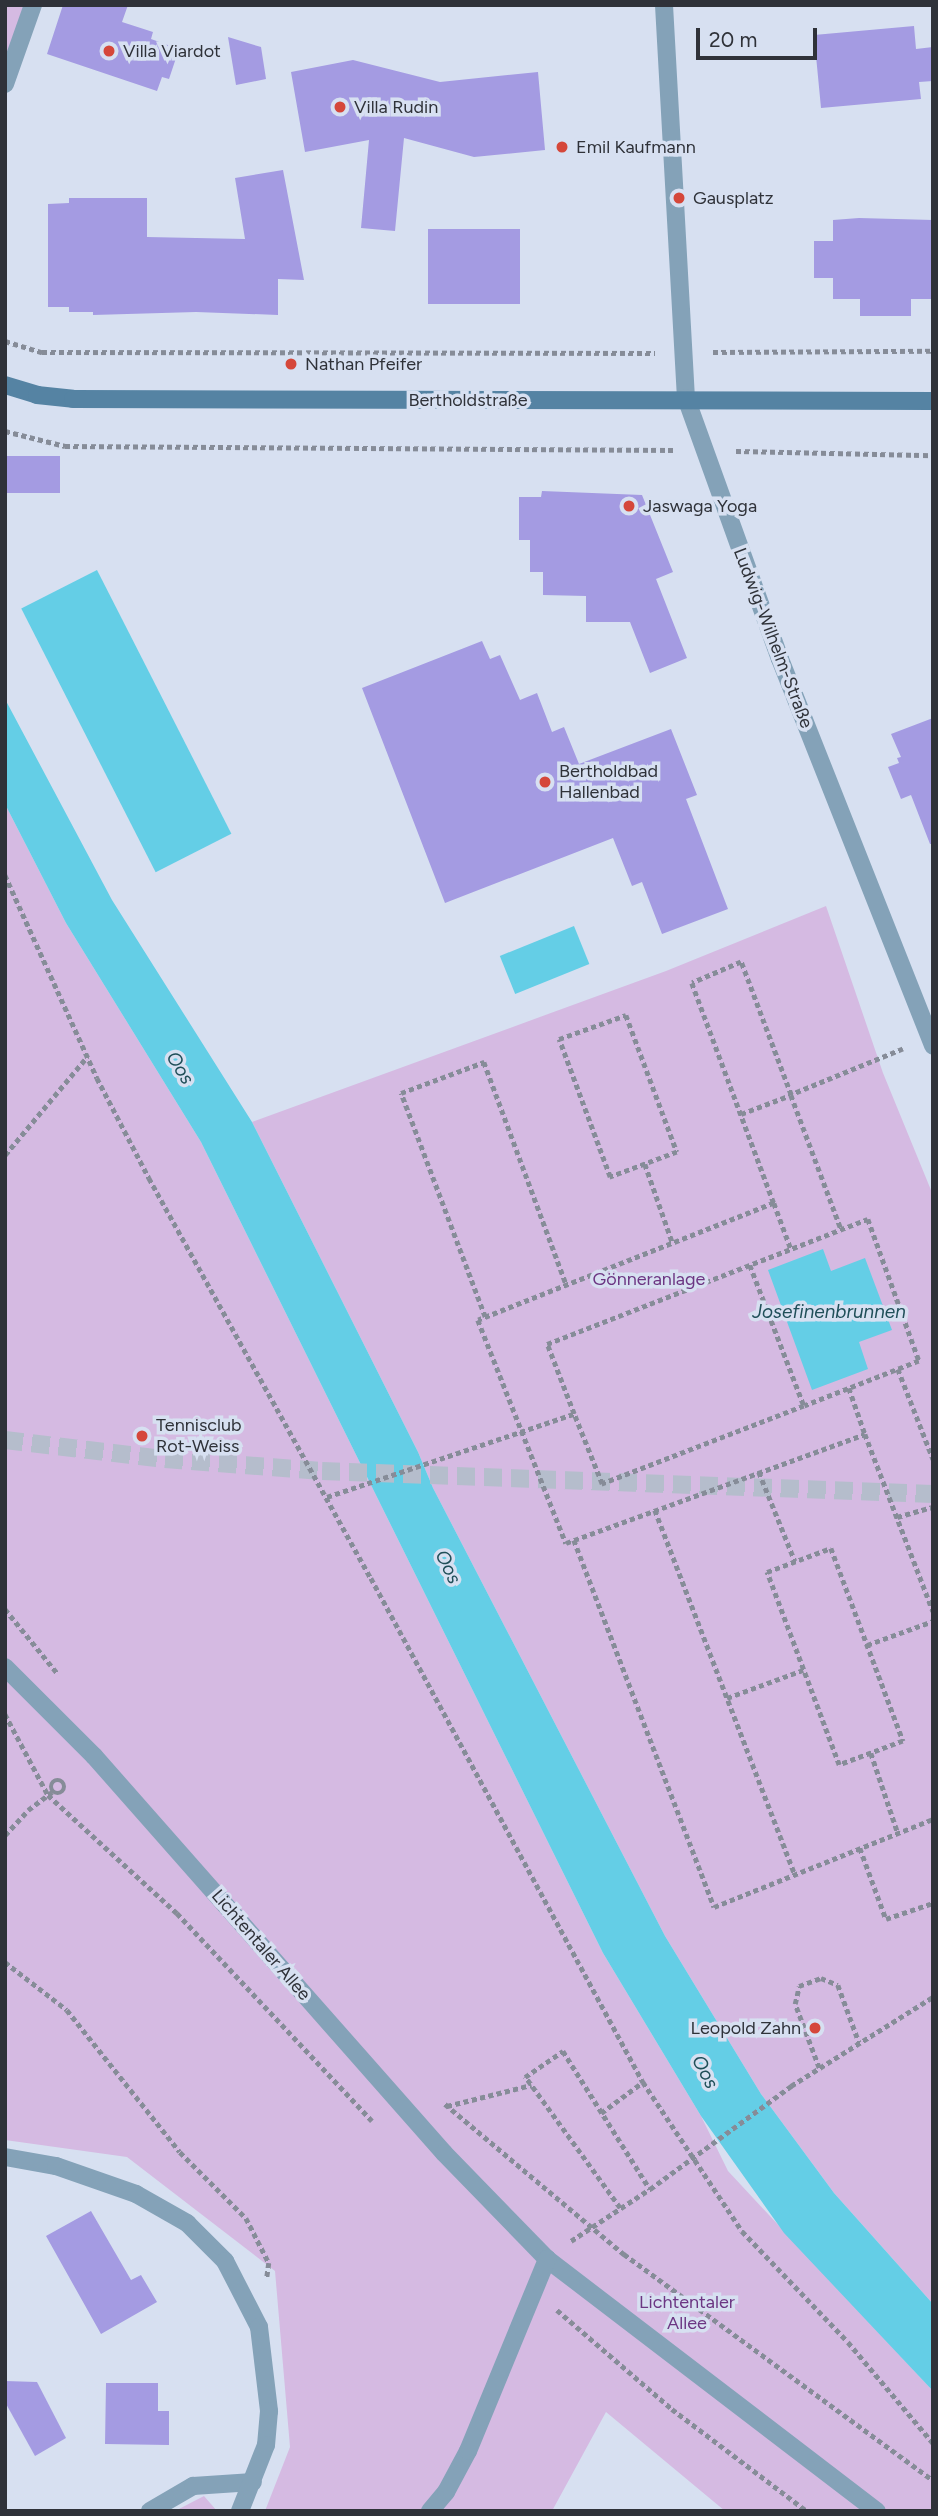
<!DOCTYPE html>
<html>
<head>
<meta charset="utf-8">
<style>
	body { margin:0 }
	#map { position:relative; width:938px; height:2516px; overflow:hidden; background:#d7e0f1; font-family:Figtree,sans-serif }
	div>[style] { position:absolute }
	.green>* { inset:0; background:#d5bae2 }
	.water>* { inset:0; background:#64cee6; transform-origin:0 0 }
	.building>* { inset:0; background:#a49be2; transform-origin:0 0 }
	.primary-tunnel>* { height:18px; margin-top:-9px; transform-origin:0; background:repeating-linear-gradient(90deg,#b5bdcc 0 18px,transparent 0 27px) }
	.path>* { height:4.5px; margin-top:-2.25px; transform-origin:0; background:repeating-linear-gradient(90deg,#868c98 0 5px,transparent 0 8.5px) }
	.path>.ring { margin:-2.25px; padding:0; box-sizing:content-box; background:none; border:4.5px solid #868c98; border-radius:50% }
	.service>* { height:18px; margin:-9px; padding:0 9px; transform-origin:9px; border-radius:9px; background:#84a2b8 }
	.minor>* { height:18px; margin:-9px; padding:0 9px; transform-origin:9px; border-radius:9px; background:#84a2b8 }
	.secondary>* { height:18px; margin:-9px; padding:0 9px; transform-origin:9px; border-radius:9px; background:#5583a3 }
	.dots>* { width:19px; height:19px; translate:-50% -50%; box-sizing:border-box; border:4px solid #d7e0f1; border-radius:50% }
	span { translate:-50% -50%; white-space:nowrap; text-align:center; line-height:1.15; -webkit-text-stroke:7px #d7e0f1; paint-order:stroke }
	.poi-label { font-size:18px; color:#2f3239 }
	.left { translate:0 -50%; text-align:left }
	.right { translate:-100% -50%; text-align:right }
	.street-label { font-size:18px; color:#2f3239 }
	.park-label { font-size:18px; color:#6c3683 }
	.water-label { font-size:19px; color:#204f59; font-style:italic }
	.frame { position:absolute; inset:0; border:7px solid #2f3239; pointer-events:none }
	.scale { position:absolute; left:696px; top:28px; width:121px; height:32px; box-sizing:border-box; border:4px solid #2f3239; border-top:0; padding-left:9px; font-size:21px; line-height:24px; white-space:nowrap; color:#2f3239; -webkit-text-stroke:5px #d7e0f1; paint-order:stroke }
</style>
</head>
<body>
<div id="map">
	<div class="green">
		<div style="clip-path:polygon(5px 5px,33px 5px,5px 84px)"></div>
		<div style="clip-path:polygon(5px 804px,66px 923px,201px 1142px,603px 1953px,701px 2116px,728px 2171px,933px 2391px,933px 2511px,725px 2511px,606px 2412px,552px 2511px,265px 2511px,290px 2447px,275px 2271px,127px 2157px,5px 2140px)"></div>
		<div style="clip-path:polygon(826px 906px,883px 1073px,933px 1195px,933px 2304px,834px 2193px,761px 2094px,665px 1936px,433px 1488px,418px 1452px,252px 1122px,666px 971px)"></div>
		<div style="clip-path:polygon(204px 2496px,217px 2511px,175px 2511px)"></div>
	</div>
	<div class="water">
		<div style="left:97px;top:570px;width:296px;height:85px;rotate:63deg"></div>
		<div style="clip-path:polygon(5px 699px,112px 900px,252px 1122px,418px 1452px,433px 1488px,665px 1936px,761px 2094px,834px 2193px,933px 2304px,933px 2391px,784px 2233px,701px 2116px,603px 1953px,201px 1142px,66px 923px,5px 804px)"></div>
		<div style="left:574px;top:926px;width:41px;height:80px;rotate:68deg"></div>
		<div style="clip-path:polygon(823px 1249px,831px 1271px,865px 1258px,892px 1330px,859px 1342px,868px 1369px,812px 1390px,768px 1270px)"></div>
	</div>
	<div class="building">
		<div style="clip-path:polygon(63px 5px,128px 5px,122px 22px,153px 32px,151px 39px,179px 49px,169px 79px,162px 77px,157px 91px,47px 54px)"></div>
		<div style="clip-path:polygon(914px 26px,916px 49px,933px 47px,933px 81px,919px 82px,921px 99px,821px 108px,814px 35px)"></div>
		<div style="clip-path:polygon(228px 37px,261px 47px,266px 79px,236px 85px)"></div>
		<div style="clip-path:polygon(353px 60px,440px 82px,538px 72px,545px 150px,474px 157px,404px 138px,395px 231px,361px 228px,369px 140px,305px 152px,291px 72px)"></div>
		<div style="clip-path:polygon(283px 170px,304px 280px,278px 279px,278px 315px,196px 312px,93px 315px,93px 312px,69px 312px,69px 307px,48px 307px,48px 204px,69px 203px,69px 198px,147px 198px,147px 237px,245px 239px,235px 178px)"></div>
		<div style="clip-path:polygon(859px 218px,933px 220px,933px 299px,911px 299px,911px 316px,860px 316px,860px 299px,833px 299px,833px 278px,814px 278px,814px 241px,833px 241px,833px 220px)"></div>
		<div style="left:428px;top:229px;width:92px;height:75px"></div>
		<div style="left:5px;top:456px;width:55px;height:37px"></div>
		<div style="clip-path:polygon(542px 491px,642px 495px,673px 572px,656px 579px,687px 658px,650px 673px,630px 622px,586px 622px,586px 596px,543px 595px,543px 572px,530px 572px,530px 540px,519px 540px,519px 497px,541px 497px)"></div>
		<div style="clip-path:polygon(482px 641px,490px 659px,500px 655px,520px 700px,537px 693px,552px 732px,564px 727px,579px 764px,671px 729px,697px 795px,686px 799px,728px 909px,662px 934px,642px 882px,632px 886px,613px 838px,445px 903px,362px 688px)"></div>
		<div style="clip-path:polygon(933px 718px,933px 844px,930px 844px,911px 795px,901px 799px,888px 767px,899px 763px,897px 758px,901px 757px,891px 734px)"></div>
		<div style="clip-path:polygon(91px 2211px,131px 2280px,141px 2275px,157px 2302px,101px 2334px,46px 2236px)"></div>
		<div style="clip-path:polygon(5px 2381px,37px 2382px,66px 2438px,35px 2456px,5px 2402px)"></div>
		<div style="clip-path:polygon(106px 2383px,158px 2383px,158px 2411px,169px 2411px,169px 2445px,105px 2444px)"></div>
	</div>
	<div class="primary-tunnel">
		<div style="left:5px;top:1440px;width:161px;rotate:6.8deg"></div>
		<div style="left:165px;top:1459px;width:157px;rotate:4.4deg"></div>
		<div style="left:322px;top:1471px;width:611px;rotate:2.16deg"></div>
	</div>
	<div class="path">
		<div style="left:5px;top:341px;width:39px;rotate:17deg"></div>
		<div style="left:42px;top:352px;width:613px;rotate:0.09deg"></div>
		<div style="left:713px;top:352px;width:220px;rotate:-0.3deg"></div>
		<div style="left:5px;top:431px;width:62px;rotate:14deg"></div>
		<div style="left:65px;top:446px;width:609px;rotate:0.38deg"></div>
		<div style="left:736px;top:451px;width:197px;rotate:1.2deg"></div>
		<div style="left:5px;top:875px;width:223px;rotate:65.6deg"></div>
		<div style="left:97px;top:1078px;width:113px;rotate:62.5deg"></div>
		<div style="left:149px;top:1178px;width:457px;rotate:61deg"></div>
		<div style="left:371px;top:1578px;width:573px;rotate:61.65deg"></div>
		<div style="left:643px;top:2082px;width:179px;rotate:56.4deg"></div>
		<div style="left:742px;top:2231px;width:153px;rotate:46.3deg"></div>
		<div style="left:848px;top:2342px;width:132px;rotate:49.9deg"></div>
		<div style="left:626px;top:1015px;width:146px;rotate:69.6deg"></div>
		<div style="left:677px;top:1152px;width:72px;rotate:159.5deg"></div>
		<div style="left:610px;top:1177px;width:147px;rotate:-110.3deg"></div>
		<div style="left:559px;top:1039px;width:71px;rotate:-19.7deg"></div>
		<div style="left:903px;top:1049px;width:121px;rotate:157.7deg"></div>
		<div style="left:791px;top:1095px;width:142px;rotate:-110.6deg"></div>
		<div style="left:741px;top:962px;width:53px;rotate:156.8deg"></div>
		<div style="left:692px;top:983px;width:235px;rotate:69.6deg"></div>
		<div style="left:774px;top:1203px;width:318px;rotate:158.4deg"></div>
		<div style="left:478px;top:1320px;width:240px;rotate:68.5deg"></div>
		<div style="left:566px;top:1543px;width:318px;rotate:-20deg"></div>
		<div style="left:865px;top:1434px;width:190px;rotate:69deg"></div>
		<div style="left:741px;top:1114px;width:53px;rotate:-20.8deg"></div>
		<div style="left:791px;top:1095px;width:143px;rotate:69.5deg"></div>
		<div style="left:5px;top:1155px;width:128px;rotate:-50.1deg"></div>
		<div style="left:645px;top:1164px;width:82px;rotate:70.7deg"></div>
		<div style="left:774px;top:1203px;width:49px;rotate:69.7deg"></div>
		<div style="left:750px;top:1265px;width:151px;rotate:69deg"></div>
		<div style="left:804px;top:1406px;width:217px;rotate:158.9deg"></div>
		<div style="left:602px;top:1484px;width:75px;rotate:-111.8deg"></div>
		<div style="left:574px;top:1414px;width:75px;rotate:-111.1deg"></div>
		<div style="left:547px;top:1344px;width:344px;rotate:-21.3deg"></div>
		<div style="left:868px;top:1219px;width:151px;rotate:70.2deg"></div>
		<div style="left:919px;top:1361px;width:123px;rotate:158.6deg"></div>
		<div style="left:485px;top:1317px;width:239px;rotate:-110.6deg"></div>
		<div style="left:401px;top:1093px;width:89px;rotate:-20.5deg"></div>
		<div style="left:484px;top:1062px;width:237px;rotate:69.7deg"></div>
		<div style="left:898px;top:1369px;width:97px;rotate:68.7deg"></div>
		<div style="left:849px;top:1388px;width:49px;rotate:70.8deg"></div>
		<div style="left:759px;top:1472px;width:96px;rotate:68deg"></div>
		<div style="left:327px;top:1497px;width:261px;rotate:-18.6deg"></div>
		<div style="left:655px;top:1510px;width:390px;rotate:69deg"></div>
		<div style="left:897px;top:1517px;width:37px;rotate:-16deg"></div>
		<div style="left:574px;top:1540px;width:393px;rotate:69.1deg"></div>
		<div style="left:714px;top:1907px;width:236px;rotate:-21.9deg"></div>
		<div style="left:831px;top:1548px;width:206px;rotate:69.5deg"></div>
		<div style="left:903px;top:1741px;width:68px;rotate:159.4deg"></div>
		<div style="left:839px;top:1765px;width:206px;rotate:-110.5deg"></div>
		<div style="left:767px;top:1572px;width:68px;rotate:-20.6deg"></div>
		<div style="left:5px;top:1609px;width:84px;rotate:50.8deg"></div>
		<div style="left:867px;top:1645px;width:70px;rotate:-20deg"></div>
		<div style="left:727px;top:1698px;width:81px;rotate:-20.2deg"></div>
		<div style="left:5px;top:1714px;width:92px;rotate:62deg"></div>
		<div style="left:48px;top:1795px;width:175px;rotate:42.5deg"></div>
		<div style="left:177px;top:1913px;width:285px;rotate:46.8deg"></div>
		<div style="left:871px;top:1753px;width:84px;rotate:71.4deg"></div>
		<div class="ring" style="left:51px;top:1780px;width:9.5px;height:9.5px"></div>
		<div style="left:5px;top:1835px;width:34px;rotate:-47deg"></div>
		<div style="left:28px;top:1810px;width:30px;rotate:-37deg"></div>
		<div style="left:860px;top:1848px;width:76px;rotate:69.9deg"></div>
		<div style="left:886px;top:1919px;width:50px;rotate:-18.8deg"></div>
		<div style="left:5px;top:1962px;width:78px;rotate:37.7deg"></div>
		<div style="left:67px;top:2010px;width:181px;rotate:51.5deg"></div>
		<div style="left:180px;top:2152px;width:93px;rotate:45deg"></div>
		<div style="left:246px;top:2218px;width:51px;rotate:62.9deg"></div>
		<div style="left:269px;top:2263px;width:15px;rotate:98deg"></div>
		<div style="left:819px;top:2068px;width:68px;rotate:-110.6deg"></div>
		<div style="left:795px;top:2004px;width:18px;rotate:-77deg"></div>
		<div style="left:799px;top:1986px;width:23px;rotate:-20deg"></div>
		<div style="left:821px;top:1978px;width:18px;rotate:22deg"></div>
		<div style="left:838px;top:1985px;width:61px;rotate:69.8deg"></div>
		<div style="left:445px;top:2104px;width:234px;rotate:40deg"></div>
		<div style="left:624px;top:2254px;width:383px;rotate:36.2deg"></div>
		<div style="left:447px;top:2106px;width:87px;rotate:-14deg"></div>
		<div style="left:601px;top:2113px;width:52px;rotate:-36.4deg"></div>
		<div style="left:620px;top:2208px;width:162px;rotate:-125.9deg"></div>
		<div style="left:525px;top:2077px;width:46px;rotate:-34.4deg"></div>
		<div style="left:563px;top:2051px;width:163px;rotate:57.8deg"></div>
		<div style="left:571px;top:2241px;width:95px;rotate:-33.4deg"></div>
		<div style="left:650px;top:2189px;width:175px;rotate:-36.1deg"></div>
		<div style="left:791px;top:2086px;width:168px;rotate:-32.1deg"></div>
		<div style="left:557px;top:2310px;width:152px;rotate:40.7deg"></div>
		<div style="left:672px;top:2409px;width:169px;rotate:37.1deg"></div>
	</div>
	<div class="service">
		<div style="left:150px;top:2511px;width:50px;rotate:-30.2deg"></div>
		<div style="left:193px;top:2486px;width:60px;rotate:-3.8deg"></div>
	</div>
	<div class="minor">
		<div style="left:664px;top:5px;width:394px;rotate:86.8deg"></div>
		<div style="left:686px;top:398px;width:277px;rotate:70.2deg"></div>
		<div style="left:780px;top:659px;width:416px;rotate:68.4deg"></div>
		<div style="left:5px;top:84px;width:84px;rotate:-70.5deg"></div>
		<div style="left:5px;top:1667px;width:126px;rotate:45deg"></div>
		<div style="left:94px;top:1756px;width:529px;rotate:48.6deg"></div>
		<div style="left:444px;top:2153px;width:148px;rotate:45.8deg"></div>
		<div style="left:547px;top:2259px;width:415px;rotate:37.4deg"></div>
		<div style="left:5px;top:2157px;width:52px;rotate:10deg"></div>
		<div style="left:56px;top:2166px;width:85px;rotate:19.3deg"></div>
		<div style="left:136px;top:2194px;width:59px;rotate:29.6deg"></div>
		<div style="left:187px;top:2223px;width:54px;rotate:45deg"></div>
		<div style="left:225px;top:2261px;width:74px;rotate:62.7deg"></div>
		<div style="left:259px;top:2327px;width:85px;rotate:83.2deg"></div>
		<div style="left:269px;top:2411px;width:34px;rotate:95deg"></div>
		<div style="left:266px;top:2445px;width:71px;rotate:111.5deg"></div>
		<div style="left:430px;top:2511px;width:25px;rotate:-50deg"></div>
		<div style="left:446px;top:2492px;width:47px;rotate:-61.8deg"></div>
		<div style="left:468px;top:2451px;width:208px;rotate:-67.6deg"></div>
	</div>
	<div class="secondary">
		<div style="left:5px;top:385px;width:34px;rotate:17deg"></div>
		<div style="left:37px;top:395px;width:36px;rotate:6deg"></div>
		<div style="left:73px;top:399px;width:860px;rotate:0.13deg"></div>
	</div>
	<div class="dots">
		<div style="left:109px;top:51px;background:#d5473a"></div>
		<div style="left:340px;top:107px;background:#d5473a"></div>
		<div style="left:562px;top:147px;background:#d5473a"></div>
		<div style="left:679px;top:198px;background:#d5473a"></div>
		<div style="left:291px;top:364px;background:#d5473a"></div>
		<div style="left:629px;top:506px;background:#d5473a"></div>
		<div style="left:545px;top:782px;background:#d5473a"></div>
		<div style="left:142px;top:1436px;background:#d5473a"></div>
		<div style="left:815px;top:2028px;background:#d5473a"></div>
	</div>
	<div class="poi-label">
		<span class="left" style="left:123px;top:51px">Villa Viardot</span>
		<span class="left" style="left:354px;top:107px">Villa Rudin</span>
		<span class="left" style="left:576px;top:147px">Emil Kaufmann</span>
		<span class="left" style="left:693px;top:198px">Gausplatz</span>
		<span class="left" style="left:305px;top:364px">Nathan Pfeifer</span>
		<span class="left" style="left:643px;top:506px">Jaswaga Yoga</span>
		<span class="left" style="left:559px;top:782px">Bertholdbad<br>Hallenbad</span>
		<span class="left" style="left:156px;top:1436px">Tennisclub<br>Rot-Weiss</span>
		<span class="right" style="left:801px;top:2028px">Leopold Zahn</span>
	</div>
	<div class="street-label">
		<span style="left:468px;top:400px">Bertholdstraße</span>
		<span style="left:773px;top:638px;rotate:69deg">Ludwig-Wilhelm-Straße</span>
		<span style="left:261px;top:1945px;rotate:49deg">Lichtentaler Allee</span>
	</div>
	<div class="park-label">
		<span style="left:649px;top:1279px">Gönneranlage</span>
		<span style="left:687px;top:2313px">Lichtentaler<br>Allee</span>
	</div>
	<div class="water-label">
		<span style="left:180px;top:1068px;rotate:58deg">Oos</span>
		<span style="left:829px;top:1312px">Josefinenbrunnen</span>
		<span style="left:448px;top:1567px;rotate:64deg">Oos</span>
		<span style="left:705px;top:2072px;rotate:62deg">Oos</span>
	</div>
	<div class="frame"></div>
	<div class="scale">20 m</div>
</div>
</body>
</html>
